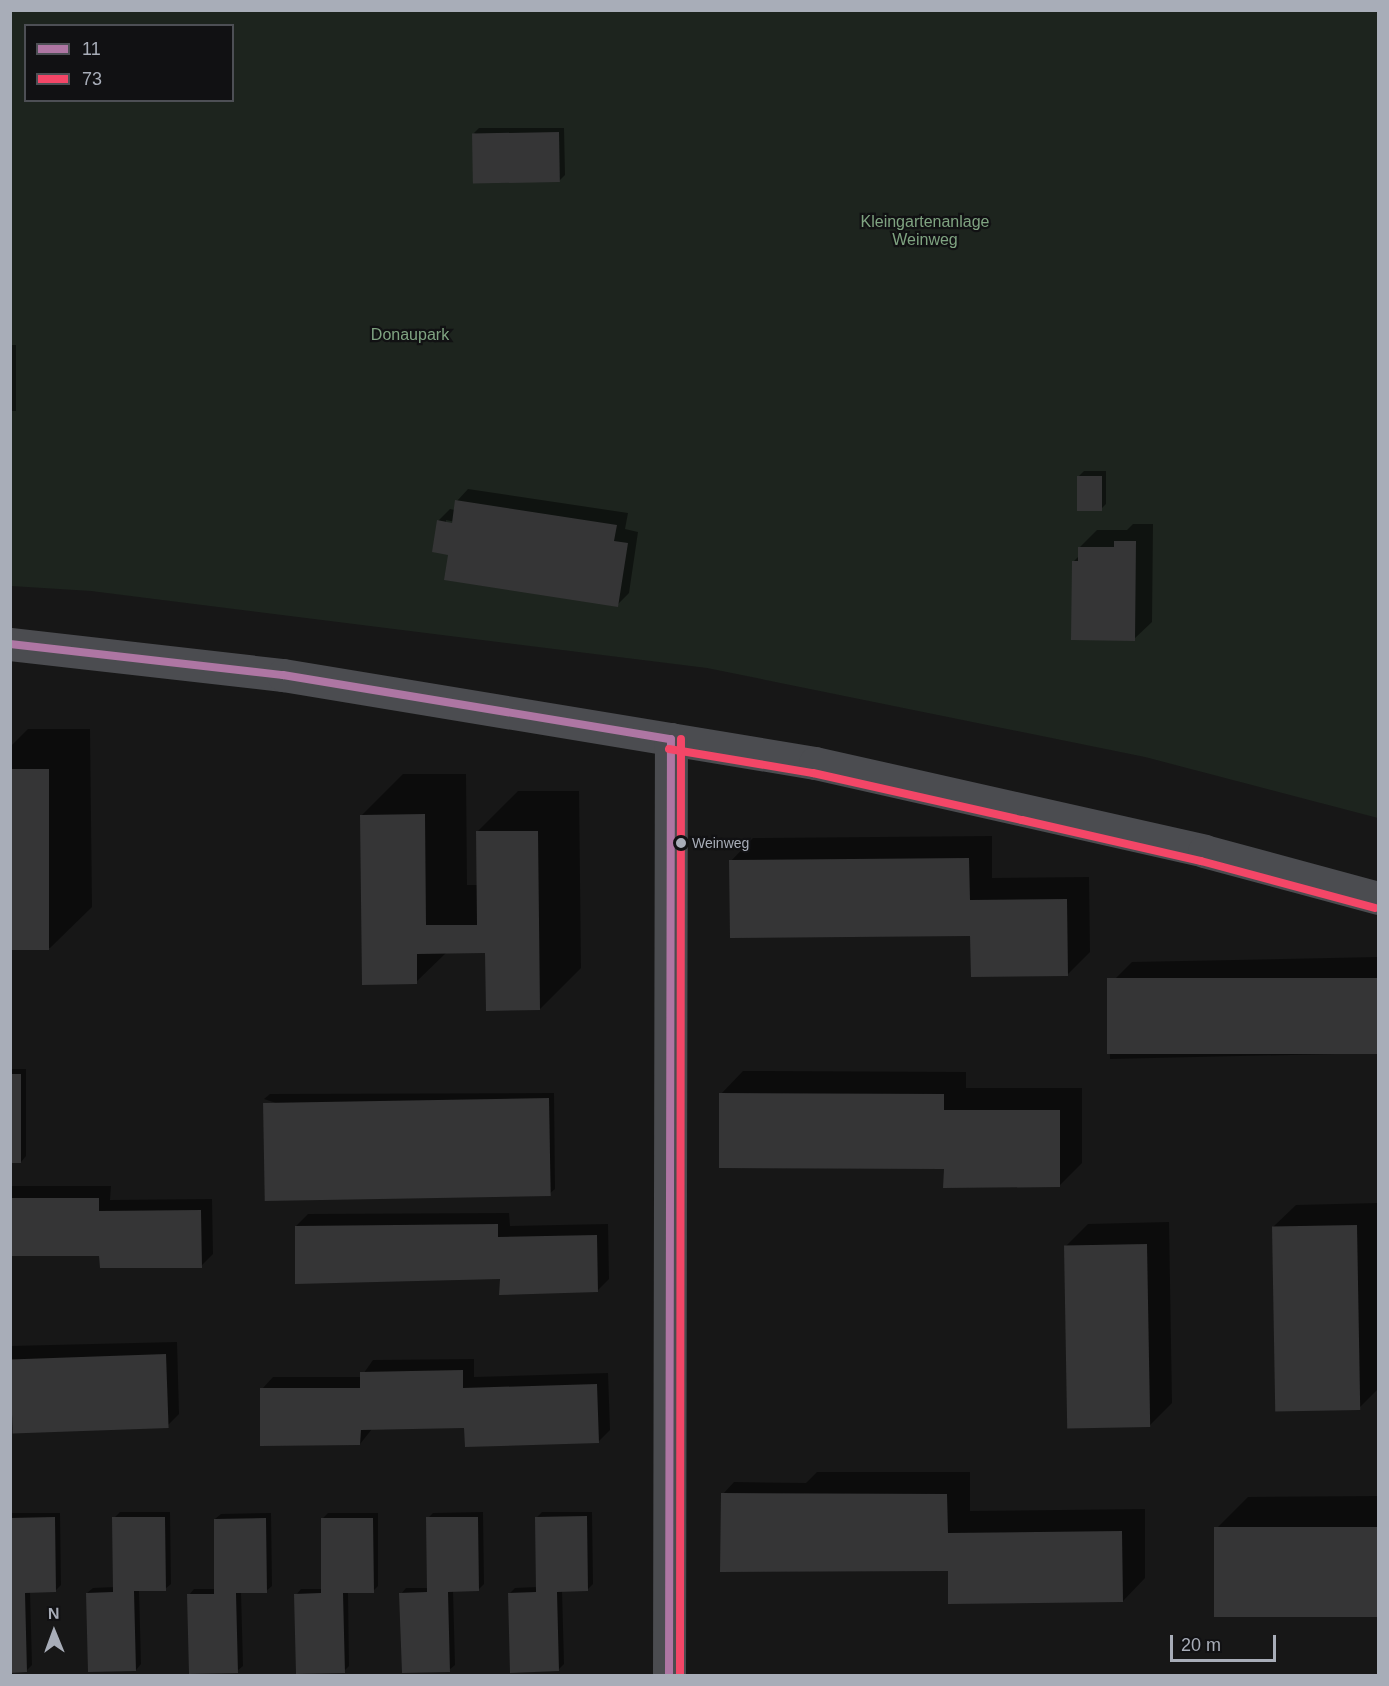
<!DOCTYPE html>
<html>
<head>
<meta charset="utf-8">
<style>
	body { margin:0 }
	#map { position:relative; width:1389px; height:1686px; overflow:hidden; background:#171717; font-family:Helvetica,sans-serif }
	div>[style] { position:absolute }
	.green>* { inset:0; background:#1d241e }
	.shadow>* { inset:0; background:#0007; transform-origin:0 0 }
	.building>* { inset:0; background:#353536; transform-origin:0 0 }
	.minor>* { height:33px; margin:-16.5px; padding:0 16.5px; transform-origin:16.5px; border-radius:16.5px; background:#4b4c50 }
	.bus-1>* { height:8px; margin:-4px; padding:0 4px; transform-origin:4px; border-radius:4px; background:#ae76a3 }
	.bus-2>* { height:8px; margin:-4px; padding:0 4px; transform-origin:4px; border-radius:4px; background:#f34667 }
	.dots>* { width:16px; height:16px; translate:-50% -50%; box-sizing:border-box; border:3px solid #111113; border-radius:50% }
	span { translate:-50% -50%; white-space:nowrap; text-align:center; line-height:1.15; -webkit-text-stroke:4.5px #111113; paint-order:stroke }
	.bus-label { font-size:14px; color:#a8adb8 }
	.left { translate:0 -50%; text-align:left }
	.park-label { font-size:16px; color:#7fa381 }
	.frame { position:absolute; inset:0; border:12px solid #a8adb8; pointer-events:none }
	.legend { position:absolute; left:24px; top:24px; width:210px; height:78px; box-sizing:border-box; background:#111113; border:2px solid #4d4f55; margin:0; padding:8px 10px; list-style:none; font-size:18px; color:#a8adb8 }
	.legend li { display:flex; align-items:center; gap:12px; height:30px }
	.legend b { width:30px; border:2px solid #4d4f55 }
	.north { position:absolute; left:24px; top:1602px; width:60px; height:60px; -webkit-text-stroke:4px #111113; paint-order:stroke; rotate:359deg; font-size:16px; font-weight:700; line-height:24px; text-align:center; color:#a8adb8 }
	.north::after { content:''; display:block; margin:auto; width:21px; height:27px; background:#a8adb8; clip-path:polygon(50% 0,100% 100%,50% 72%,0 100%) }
	.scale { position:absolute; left:1170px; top:1635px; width:106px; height:27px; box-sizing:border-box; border:3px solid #a8adb8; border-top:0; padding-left:8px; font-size:18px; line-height:21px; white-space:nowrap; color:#a8adb8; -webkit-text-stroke:4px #111113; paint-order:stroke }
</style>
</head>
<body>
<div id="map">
	<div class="green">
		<div style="clip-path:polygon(evenodd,10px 11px,1378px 11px,1378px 818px,1145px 757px,707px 668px,91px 591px,11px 586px,10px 11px,26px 26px,232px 26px,232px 100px,26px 100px,26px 26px)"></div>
	</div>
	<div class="shadow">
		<div style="clip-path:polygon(479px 128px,564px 128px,565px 175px,559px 181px,474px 133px)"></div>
		<div style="left:10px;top:345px;width:6px;height:66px"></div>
		<div style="clip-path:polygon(1084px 471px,1106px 471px,1106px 504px,1101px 509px,1078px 477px)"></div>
		<div style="clip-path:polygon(evenodd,468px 489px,628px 513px,625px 529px,638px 532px,629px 593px,617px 605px,450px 554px,438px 521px,450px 509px,455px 510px,457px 501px,468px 489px,446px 520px,460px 523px,459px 526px,446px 523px,446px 520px)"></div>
		<div style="clip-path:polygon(1133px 524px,1153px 524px,1152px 622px,1134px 639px,1074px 561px,1079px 556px,1079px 548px,1097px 530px,1127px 530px)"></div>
		<div style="clip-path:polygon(28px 729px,90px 729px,92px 907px,50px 948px,10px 948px,10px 747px)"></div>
		<div style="clip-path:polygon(403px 774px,466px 774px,467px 885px,478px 885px,477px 832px,518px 791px,579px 791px,581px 968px,540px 1009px,486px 951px,447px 952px,416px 982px,362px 815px)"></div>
		<div style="clip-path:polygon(992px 836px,992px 878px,1089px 877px,1090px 952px,1068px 974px,971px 935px,731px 861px,753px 838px)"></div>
		<div style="clip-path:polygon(1378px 957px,1378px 1053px,1110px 1059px,1109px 985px,1132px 962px)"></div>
		<div style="clip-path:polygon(10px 1069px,26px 1069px,26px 1156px,21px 1162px,10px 1162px)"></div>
		<div style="clip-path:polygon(743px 1071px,966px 1072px,966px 1088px,1082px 1088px,1082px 1163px,1059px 1186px,945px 1167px,721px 1094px)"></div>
		<div style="clip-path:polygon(554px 1093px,555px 1189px,549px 1194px,264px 1099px,270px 1094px)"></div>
		<div style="clip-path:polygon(10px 1186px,111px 1186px,110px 1200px,212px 1199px,213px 1254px,201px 1266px,101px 1254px,10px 1254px)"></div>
		<div style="clip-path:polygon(1378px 1203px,1378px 1389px,1359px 1408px,1273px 1227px,1296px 1205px)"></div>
		<div style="clip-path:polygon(509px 1213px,510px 1226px,608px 1224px,609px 1279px,597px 1291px,501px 1277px,296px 1226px,308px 1214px)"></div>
		<div style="clip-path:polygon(1169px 1222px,1172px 1403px,1149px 1426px,1065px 1247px,1088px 1224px)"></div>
		<div style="clip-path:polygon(177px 1342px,179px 1414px,167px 1426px,10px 1430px,10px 1346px)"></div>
		<div style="clip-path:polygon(474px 1359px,474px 1377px,608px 1373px,610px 1430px,598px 1442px,466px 1427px,372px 1429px,360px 1444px,262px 1389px,273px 1377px,361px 1377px,373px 1360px)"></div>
		<div style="clip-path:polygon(817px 1472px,970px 1472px,970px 1511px,1145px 1509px,1145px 1578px,1123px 1601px,949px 1570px,723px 1494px,734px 1482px,806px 1483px)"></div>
		<div style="clip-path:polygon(1378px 1496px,1378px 1616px,1217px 1617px,1216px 1529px,1248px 1497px)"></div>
		<div style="clip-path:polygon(120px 1512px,170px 1512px,171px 1584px,165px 1589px,139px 1590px,141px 1664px,136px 1670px,87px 1593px,93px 1588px,115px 1587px,114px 1518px)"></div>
		<div style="clip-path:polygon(483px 1512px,484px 1584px,478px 1590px,453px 1590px,455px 1665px,449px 1670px,401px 1594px,406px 1588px,428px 1588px,428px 1518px,433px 1513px)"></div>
		<div style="clip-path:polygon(542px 1512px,592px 1512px,593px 1584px,587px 1590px,562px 1590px,564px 1664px,558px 1670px,510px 1593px,515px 1588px,537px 1587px,536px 1518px)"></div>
		<div style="clip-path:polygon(10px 1513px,60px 1513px,61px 1585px,55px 1591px,30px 1591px,32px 1665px,26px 1671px,10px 1671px)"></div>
		<div style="clip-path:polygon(271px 1513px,272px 1586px,266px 1591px,241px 1592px,243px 1666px,237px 1671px,189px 1595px,194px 1589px,216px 1589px,215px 1519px,221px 1514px)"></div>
		<div style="clip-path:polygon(328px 1513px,378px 1513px,378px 1586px,373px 1591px,348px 1592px,349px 1666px,344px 1671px,296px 1595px,301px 1589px,323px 1589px,322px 1519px)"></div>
	</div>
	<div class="building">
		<div style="left:559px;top:132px;width:50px;height:87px;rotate:89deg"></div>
		<div style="left:1077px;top:476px;width:25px;height:35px"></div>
		<div style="clip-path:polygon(455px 500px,617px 525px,614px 541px,628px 543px,618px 607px,444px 580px,448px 555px,432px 552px,437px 520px,452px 523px)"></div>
		<div style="clip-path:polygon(1114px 541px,1136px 541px,1135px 641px,1071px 640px,1072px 561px,1078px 561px,1078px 547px,1114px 547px)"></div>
		<div style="left:10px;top:769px;width:39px;height:181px"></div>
		<div style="clip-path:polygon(425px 814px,426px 925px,477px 925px,476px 831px,538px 831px,540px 1010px,486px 1011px,485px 953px,417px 954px,417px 984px,362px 985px,360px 815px)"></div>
		<div style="clip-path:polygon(969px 858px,970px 900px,1067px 899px,1068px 976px,971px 977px,970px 936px,730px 938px,729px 860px)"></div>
		<div style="left:1378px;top:978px;width:76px;height:271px;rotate:90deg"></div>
		<div style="left:10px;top:1074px;width:11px;height:89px"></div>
		<div style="clip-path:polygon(719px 1093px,944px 1094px,944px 1110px,1060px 1110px,1060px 1187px,943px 1188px,944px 1169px,719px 1168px)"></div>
		<div style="left:549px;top:1098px;width:98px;height:286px;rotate:89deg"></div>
		<div style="clip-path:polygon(10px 1198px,99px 1198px,99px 1211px,201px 1210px,202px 1268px,100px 1268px,99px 1256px,10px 1256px)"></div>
		<div style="clip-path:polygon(498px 1224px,498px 1237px,597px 1235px,598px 1292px,499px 1295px,500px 1279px,295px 1284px,295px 1226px)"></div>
		<div style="left:1357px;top:1225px;width:185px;height:85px;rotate:89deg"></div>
		<div style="left:1147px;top:1244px;width:183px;height:83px;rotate:89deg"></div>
		<div style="left:166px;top:1354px;width:74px;height:156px;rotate:88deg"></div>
		<div style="clip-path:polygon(463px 1370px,463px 1388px,597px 1384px,599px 1443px,465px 1447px,464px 1428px,361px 1430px,360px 1445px,260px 1446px,260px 1388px,360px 1388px,360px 1372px)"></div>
		<div style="clip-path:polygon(721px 1493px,947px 1494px,948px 1533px,1122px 1531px,1123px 1602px,948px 1604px,948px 1571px,720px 1572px)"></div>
		<div style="clip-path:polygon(587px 1516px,588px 1591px,557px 1592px,559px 1671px,510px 1673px,508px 1593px,536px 1592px,535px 1517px)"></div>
		<div style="clip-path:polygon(55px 1517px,56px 1592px,25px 1593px,27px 1672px,10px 1673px,10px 1518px)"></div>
		<div style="clip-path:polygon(112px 1517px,165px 1517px,166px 1591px,134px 1591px,136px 1671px,88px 1672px,86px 1593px,113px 1592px)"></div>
		<div style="clip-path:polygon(426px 1517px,478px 1517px,479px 1591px,448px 1592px,450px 1672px,402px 1673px,399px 1593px,427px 1592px)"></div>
		<div style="clip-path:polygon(266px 1518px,267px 1593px,236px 1593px,238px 1673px,189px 1674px,187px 1594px,214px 1594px,214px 1519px)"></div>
		<div style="clip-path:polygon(321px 1518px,373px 1518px,374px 1593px,343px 1593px,345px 1673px,296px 1674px,294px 1594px,321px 1593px)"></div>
		<div style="left:1378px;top:1527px;width:90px;height:164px;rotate:90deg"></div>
	</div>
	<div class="minor">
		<div style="left:10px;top:644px;width:275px;rotate:6.5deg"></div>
		<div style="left:283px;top:675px;width:539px;rotate:9.39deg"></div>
		<div style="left:815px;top:763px;width:399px;rotate:12.7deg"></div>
		<div style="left:1204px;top:851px;width:180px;rotate:15.1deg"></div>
		<div style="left:669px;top:1676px;width:937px;rotate:-89.88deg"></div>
	</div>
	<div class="bus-1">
		<div style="left:10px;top:644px;width:275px;rotate:6.5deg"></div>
		<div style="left:283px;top:675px;width:393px;rotate:9.4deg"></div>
		<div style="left:669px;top:1676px;width:937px;rotate:-89.88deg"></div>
	</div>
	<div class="bus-2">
		<div style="left:669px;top:749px;width:146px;rotate:9.5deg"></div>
		<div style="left:813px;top:773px;width:214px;rotate:12.7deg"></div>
		<div style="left:1022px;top:820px;width:184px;rotate:12.9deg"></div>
		<div style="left:1201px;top:861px;width:180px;rotate:15.1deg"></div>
		<div style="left:680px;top:1676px;width:937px;rotate:-89.94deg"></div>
	</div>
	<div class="dots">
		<div style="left:681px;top:843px;background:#a8adb8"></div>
	</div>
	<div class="bus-label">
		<span class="left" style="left:692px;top:843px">Weinweg</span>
	</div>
	<div class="park-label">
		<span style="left:925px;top:231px">Kleingartenanlage<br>Weinweg</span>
		<span style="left:410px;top:335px">Donaupark</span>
	</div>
	<div class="frame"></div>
	<ul class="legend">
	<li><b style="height:8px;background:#ae76a3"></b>11</li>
	<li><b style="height:8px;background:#f34667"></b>73</li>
	</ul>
	<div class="north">N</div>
	<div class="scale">20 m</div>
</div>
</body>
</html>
